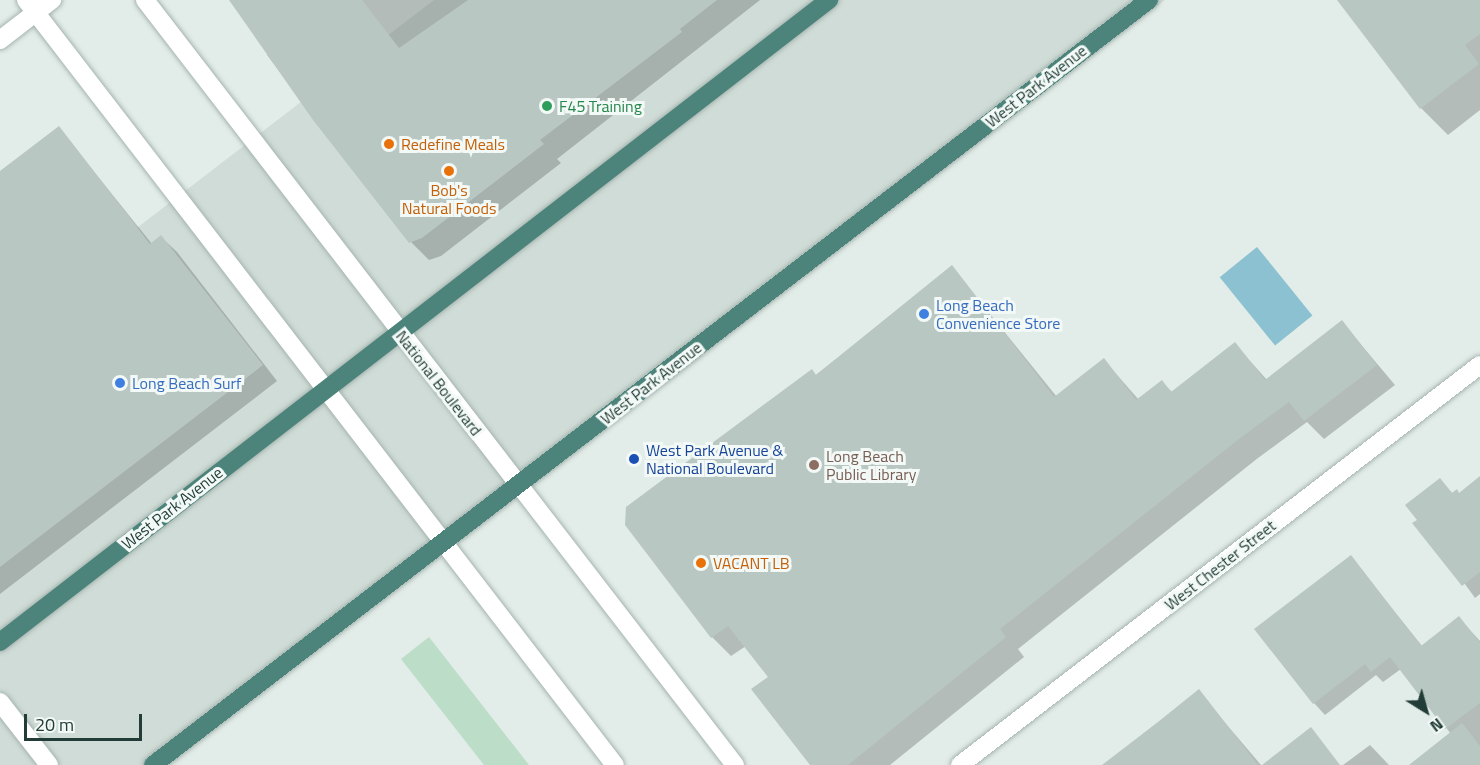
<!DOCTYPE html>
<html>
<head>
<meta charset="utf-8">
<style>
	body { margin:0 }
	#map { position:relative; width:1480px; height:765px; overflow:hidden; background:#e2ece8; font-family:"Titillium Web",sans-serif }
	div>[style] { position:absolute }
	.built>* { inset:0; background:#d0dcd7 }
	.green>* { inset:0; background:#bcddc7 }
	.water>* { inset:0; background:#8bc1d0; transform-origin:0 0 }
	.shadow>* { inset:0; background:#0003 }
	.building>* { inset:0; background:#b8c7c1 }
	.roads { filter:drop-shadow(0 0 2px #a5b4af) drop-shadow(0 0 2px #a5b4af) }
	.minor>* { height:18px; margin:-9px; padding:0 9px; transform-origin:9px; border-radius:9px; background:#fff }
	.trunk>* { height:18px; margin:-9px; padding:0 9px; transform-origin:9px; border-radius:9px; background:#4c847b }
	.dots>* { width:16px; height:16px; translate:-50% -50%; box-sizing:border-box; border:3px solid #f3f9f6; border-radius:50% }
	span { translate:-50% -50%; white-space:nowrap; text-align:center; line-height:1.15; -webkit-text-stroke:6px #f3f9f6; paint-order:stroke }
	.street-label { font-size:16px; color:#223d37 }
	.leisure-label { font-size:16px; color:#27864d }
	.left { translate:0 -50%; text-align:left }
	.food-label { font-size:16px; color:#c56008 }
	.shop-label { font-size:16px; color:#366cbe }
	.transit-label { font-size:16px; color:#164399 }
	.education-label { font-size:16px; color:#785e54 }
	.north { position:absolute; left:1396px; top:681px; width:60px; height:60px; -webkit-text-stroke:4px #f3f9f6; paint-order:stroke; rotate:143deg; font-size:16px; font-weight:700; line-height:24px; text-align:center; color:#223d37 }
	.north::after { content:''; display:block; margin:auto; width:21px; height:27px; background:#223d37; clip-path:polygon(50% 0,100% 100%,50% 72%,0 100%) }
	.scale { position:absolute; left:24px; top:714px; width:118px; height:27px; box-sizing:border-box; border:3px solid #223d37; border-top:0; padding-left:8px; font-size:18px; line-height:21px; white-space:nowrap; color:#223d37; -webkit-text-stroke:4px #f3f9f6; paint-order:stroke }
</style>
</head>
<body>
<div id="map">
	<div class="built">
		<div style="clip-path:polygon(434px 0,1165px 0,524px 492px,518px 485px,153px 765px,0 765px,0 333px)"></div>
	</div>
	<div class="green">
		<div style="clip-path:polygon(429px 637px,529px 765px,484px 765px,401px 659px)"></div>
	</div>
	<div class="water">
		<div style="left:1257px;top:247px;width:88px;height:48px;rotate:51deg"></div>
	</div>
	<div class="shadow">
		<div style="clip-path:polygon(231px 0,760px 0,557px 159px,561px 163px,441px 256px,429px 260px,411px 242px,267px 55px,271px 52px)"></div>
		<div style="clip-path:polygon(1338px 0,1480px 0,1480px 110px,1448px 135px,1421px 108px)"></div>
		<div style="clip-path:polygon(59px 128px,152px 244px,161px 237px,177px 252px,277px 381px,0 594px,0 173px)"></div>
		<div style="clip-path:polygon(952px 267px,1057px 397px,1104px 360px,1139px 400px,1162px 382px,1173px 393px,1235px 344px,1267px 380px,1342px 322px,1395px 385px,1324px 439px,1307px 422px,1258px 458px,1018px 649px,1024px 657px,890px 765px,812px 765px,770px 677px,746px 646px,731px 656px,712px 637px,627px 525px)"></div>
		<div style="clip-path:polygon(1480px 478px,1480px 594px,1475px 598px,1419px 520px,1440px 480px,1453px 494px,1459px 494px)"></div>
		<div style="clip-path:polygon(1351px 557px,1422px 646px,1459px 618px,1480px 641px,1480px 765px,1411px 765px,1451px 734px,1401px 669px,1383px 682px,1376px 675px,1325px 715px,1314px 703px)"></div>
		<div style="clip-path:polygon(1198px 691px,1261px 765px,1104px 765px)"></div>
		<div style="clip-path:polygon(1370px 745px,1389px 765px,1343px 765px)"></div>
	</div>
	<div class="building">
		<div style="clip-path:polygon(229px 0,362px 0,399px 48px,468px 0,717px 0,680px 29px,682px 32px,540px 140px,544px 144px,422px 238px,409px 243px,313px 120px)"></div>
		<div style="clip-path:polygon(1337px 0,1480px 0,1480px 34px,1465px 45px,1479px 64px,1420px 109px)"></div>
		<div style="clip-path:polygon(59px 126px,150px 244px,161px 235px,263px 365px,0 567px,0 171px)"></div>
		<div style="clip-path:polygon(952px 265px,1054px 397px,1104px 358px,1136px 400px,1162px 380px,1171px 392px,1235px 342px,1265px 380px,1342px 320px,1377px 365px,1304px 421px,1289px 402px,1239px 439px,1000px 629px,1006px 637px,848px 765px,810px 765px,751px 689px,768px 677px,728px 626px,711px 638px,625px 525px,626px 507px,812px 369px,816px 375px)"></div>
		<div style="clip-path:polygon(1480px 476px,1480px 572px,1462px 586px,1412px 523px,1417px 520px,1405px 505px,1440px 478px,1452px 493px,1457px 489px,1459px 493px)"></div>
		<div style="clip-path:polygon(1351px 555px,1421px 646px,1459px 616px,1480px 643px,1480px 703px,1445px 729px,1390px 657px,1371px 672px,1365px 664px,1313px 704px,1254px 629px)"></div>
		<div style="clip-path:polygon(1199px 689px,1258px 765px,1102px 765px,1158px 722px)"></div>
		<div style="clip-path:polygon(1462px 723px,1480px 746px,1480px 765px,1409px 765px)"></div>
		<div style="clip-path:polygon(1311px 727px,1340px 765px,1262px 765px)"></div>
	</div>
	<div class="roads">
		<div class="minor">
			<div style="left:26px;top:0;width:965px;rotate:52.41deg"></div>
			<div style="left:145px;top:0;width:966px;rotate:52.36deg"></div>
			<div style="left:0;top:40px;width:66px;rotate:-37.6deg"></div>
			<div style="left:0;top:702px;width:80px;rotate:52.1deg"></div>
			<div style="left:960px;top:765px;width:656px;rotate:-37.57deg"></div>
		</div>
		<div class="trunk">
			<div style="left:0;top:642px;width:1049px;rotate:-37.76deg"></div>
			<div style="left:153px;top:765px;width:1256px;rotate:-37.53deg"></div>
		</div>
	</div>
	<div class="dots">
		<div style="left:547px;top:106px;background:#2e9e5b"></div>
		<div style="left:389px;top:144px;background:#e8710a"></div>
		<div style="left:449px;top:171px;background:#e8710a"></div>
		<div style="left:924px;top:314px;background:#3f7fe0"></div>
		<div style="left:120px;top:383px;background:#3f7fe0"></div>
		<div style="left:634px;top:459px;background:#1a4fb4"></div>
		<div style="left:814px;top:465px;background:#8d6e63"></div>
		<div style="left:701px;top:563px;background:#e8710a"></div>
	</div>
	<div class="street-label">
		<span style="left:1036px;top:86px;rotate:-38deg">West Park Avenue</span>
		<span style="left:439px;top:383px;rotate:52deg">National Boulevard</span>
		<span style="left:651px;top:383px;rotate:-38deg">West Park Avenue</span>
		<span style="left:172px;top:508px;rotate:-38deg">West Park Avenue</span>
		<span style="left:1220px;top:565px;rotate:-38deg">West Chester Street</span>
	</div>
	<div class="leisure-label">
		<span class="left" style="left:559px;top:106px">F45 Training</span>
	</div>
	<div class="food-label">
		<span class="left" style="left:401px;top:144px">Redefine Meals</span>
		<span style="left:449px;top:199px">Bob's<br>Natural Foods</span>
		<span class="left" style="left:713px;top:563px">VACANT LB</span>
	</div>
	<div class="shop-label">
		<span class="left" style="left:936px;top:314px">Long Beach<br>Convenience Store</span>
		<span class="left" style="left:132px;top:383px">Long Beach Surf</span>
	</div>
	<div class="transit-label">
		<span class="left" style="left:646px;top:459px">West Park Avenue &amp;<br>National Boulevard</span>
	</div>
	<div class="education-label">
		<span class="left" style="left:826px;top:465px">Long Beach<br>Public Library</span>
	</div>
	<div class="north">N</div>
	<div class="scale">20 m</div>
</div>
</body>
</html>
